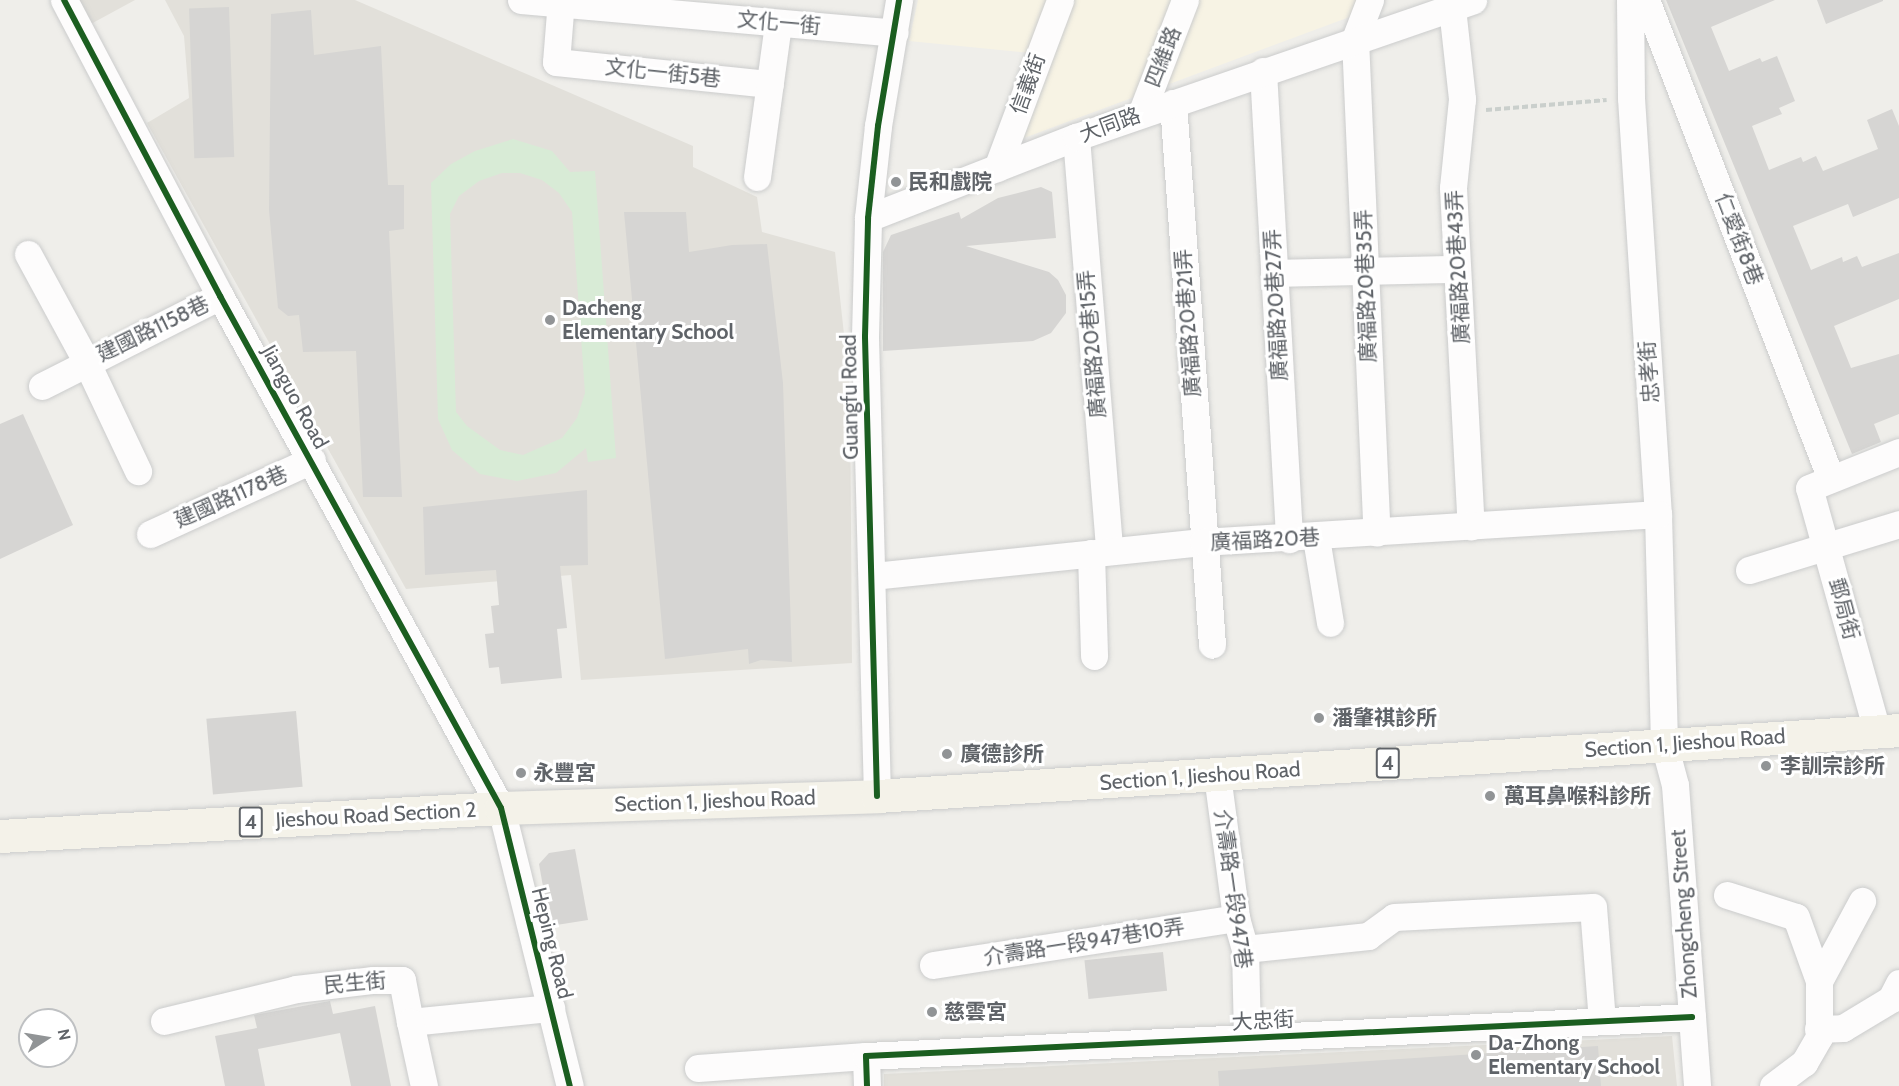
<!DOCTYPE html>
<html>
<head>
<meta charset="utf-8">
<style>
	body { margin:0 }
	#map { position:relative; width:1899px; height:1086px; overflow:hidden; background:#efeeea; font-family:Cabin,"Noto Sans TC",sans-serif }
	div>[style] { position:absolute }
	.commercial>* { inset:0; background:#f7f3e4 }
	.education>* { inset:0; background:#e2e0da }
	.green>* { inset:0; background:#d8ebd6 }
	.building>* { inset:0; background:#d6d5d3; transform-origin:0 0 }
	.path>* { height:4px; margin-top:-2px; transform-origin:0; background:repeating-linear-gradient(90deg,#cacfcc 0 6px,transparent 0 9px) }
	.roads { filter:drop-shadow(0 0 2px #cbcccc) drop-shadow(0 0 2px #cbcccc) }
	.minor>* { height:27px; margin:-13.5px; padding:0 13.5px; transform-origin:13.5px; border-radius:13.5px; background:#fdfcfc }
	.major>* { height:33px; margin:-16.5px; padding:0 16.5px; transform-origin:16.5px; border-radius:16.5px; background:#f4f2e9 }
	.cycleway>* { height:6px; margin:-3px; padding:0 3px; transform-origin:3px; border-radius:3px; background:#1b5e20 }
	.dots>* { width:16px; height:16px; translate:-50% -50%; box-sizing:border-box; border:3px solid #fff; border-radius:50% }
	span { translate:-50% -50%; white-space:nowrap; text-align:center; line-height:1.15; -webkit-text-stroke:6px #fff; paint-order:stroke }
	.shield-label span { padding:2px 4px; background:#fff; border:2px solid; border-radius:4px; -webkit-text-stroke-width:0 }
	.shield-label { font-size:20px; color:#5f6368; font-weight:700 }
	.street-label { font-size:21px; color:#5f6368 }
	.poi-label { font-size:21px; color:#5f6368; font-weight:700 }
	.left { translate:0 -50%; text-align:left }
	.north { position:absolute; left:18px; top:1008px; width:60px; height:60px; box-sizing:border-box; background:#fff; border:2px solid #bfc1c3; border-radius:50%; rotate:78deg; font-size:16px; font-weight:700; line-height:24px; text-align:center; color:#5f6368 }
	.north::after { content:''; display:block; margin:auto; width:21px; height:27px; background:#919496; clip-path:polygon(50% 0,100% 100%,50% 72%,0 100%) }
</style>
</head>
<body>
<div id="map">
	<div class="commercial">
		<div style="clip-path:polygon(918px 0,1360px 0,1355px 15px,1016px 141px,1050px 55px,909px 41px)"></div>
	</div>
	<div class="education">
		<div style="clip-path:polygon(76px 0,135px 0,89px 25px)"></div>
		<div style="clip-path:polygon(165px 0,355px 0,693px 146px,693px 167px,757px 197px,762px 232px,835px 252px,850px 389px,852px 663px,581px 680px,571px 575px,406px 589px,147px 123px,189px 98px,184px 36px)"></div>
		<div style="clip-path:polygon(1672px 1036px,1677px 1086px,884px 1086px,884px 1074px)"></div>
	</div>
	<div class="green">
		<div style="clip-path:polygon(evenodd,513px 139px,552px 151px,570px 172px,595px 171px,616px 458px,588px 462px,586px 448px,556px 473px,517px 481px,480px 474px,452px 450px,438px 419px,431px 183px,451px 164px,475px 151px,513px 139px,502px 173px,520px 173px,542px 180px,559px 193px,572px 212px,585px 393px,577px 418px,562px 438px,523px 455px,500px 450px,467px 426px,456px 412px,450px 214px,459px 196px,479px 181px,502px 173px)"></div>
	</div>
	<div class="building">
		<div style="clip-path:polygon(1666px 0,1775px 0,1711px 27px,1729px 71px,1760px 58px,1762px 62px,1777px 56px,1795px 101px,1779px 108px,1782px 114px,1752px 126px,1769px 170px,1801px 157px,1803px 162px,1816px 156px,1823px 171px,1878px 149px,1867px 120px,1892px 109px,1899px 126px,1899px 198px,1853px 217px,1848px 204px,1793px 226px,1811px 270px,1842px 257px,1843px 262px,1857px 256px,1862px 267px,1899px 253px,1899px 299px,1834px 326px,1851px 368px,1899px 354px,1899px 414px,1874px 424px,1881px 442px,1852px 454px)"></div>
		<div style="clip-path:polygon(1817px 0,1883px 0,1883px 1px,1826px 24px)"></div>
		<div style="left:229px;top:7px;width:150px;height:40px;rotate:88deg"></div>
		<div style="clip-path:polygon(311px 10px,314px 55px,381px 46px,388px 185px,404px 185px,404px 229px,389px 231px,402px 497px,363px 497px,356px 351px,303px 352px,299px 315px,288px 316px,278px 308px,269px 210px,271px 14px)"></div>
		<div style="clip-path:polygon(1041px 187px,1052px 192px,1056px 238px,966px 246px,1049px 272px,1058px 280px,1066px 295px,1066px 313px,1051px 333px,1033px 341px,883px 351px,883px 252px,891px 235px,959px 212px,961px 219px,998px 198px)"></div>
		<div style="clip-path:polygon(624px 212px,686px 212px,689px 252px,732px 245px,767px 244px,783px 383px,792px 662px,761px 660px,749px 664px,748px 649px,665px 659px)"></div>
		<div style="clip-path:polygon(23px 414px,73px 525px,0 559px,0 424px)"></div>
		<div style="clip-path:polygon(587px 490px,588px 565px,560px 566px,567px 628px,557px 629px,562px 678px,501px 684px,499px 667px,489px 668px,485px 634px,494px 633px,491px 606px,499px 605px,496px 570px,425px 575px,423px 507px)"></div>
		<div style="left:296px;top:711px;width:76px;height:90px;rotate:85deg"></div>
		<div style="clip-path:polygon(575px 849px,588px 920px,550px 926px,539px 864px,549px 853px)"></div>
		<div style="left:1163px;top:952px;width:39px;height:79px;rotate:84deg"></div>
		<div style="clip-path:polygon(330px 1001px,333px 1014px,375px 1006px,391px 1086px,351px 1086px,340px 1033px,258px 1049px,265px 1086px,225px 1086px,215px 1036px,257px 1028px,254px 1015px)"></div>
		<div style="clip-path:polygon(1598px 1046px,1601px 1086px,1219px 1086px,1218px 1071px)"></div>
	</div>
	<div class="path">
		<div style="left:1486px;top:110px;width:121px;rotate:-4.7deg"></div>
	</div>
	<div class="roads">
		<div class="minor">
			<div style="left:64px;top:0;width:335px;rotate:62.2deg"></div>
			<div style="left:220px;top:296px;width:584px;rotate:61.24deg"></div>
			<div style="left:501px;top:808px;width:286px;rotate:76.1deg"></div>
			<div style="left:521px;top:0;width:375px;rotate:5deg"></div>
			<div style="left:561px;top:0;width:62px;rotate:94.6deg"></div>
			<div style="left:556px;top:62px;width:215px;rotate:5.9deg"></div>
			<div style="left:1370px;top:0;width:42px;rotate:111deg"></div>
			<div style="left:1355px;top:39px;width:494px;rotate:87.5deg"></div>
			<div style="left:1630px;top:0;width:98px;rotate:89.4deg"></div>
			<div style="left:1631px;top:98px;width:417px;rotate:86.3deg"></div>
			<div style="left:1658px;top:514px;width:230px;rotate:88.5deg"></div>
			<div style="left:1664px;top:744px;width:42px;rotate:75deg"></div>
			<div style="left:1675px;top:785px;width:302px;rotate:85.8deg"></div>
			<div style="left:1646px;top:0;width:513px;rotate:68.88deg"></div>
			<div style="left:1452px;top:8px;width:92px;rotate:83.7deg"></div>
			<div style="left:1462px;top:99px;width:89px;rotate:95.8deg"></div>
			<div style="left:1453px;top:188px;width:339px;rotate:87deg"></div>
			<div style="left:1263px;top:71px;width:469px;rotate:86.8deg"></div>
			<div style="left:1173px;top:103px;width:543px;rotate:85.88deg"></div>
			<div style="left:1141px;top:114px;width:122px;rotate:-68.9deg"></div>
			<div style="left:1076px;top:137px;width:415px;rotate:85.4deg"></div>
			<div style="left:997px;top:168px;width:179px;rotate:-69.4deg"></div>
			<div style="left:757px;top:177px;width:155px;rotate:-82.2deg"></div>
			<div style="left:868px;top:218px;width:223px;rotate:-21.3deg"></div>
			<div style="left:1076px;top:137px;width:420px;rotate:-19deg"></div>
			<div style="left:28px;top:254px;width:122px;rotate:61.5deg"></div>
			<div style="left:86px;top:361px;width:122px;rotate:64.7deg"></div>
			<div style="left:1274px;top:273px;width:183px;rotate:-1.3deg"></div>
			<div style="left:42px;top:386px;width:199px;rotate:-26.8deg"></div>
			<div style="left:150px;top:534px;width:178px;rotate:-24.6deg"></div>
			<div style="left:1316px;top:538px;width:86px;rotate:80.6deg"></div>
			<div style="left:1091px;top:553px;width:103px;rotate:88.3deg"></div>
			<div style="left:1749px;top:570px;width:157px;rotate:-17deg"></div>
			<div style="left:873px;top:576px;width:332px;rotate:-5.9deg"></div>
			<div style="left:1203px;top:542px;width:456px;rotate:-3.5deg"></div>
			<div style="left:1877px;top:731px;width:252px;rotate:-105.6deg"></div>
			<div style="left:1809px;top:488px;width:97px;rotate:-21.8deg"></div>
			<div style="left:1217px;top:775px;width:144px;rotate:82.4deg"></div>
			<div style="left:1236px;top:918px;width:32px;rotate:74deg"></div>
			<div style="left:1245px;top:949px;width:89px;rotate:88.7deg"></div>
			<div style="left:877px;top:796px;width:460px;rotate:-91.5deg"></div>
			<div style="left:865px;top:336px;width:118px;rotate:-88.5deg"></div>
			<div style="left:868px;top:218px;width:93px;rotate:-83.8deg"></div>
			<div style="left:878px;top:126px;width:128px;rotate:-80.5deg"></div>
			<div style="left:1727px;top:895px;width:72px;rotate:17.7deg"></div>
			<div style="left:1796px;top:917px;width:68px;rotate:70.2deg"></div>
			<div style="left:1245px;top:949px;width:124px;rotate:-6deg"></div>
			<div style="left:1368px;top:936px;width:32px;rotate:-36deg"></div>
			<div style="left:1394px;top:917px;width:199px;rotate:-2.9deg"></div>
			<div style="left:1593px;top:907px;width:114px;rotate:85.5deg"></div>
			<div style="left:933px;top:965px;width:307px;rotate:-8.8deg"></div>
			<div style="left:164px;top:1021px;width:136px;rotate:-13.6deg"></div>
			<div style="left:296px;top:989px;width:78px;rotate:-6.7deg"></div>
			<div style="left:373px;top:980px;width:29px"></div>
			<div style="left:402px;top:980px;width:43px;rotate:79.2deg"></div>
			<div style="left:410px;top:1022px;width:142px;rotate:-5.7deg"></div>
			<div style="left:410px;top:1022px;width:66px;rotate:77.7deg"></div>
			<div style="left:1818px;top:1029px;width:25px;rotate:-2deg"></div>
			<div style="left:1843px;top:1028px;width:56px;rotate:-31.1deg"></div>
			<div style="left:1891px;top:999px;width:18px;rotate:-63deg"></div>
			<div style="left:698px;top:1068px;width:168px;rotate:-4.1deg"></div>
			<div style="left:867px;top:1086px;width:30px;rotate:-92deg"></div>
			<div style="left:866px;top:1056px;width:827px;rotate:-2.7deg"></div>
			<div style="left:1773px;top:1086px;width:39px;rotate:-37deg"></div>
			<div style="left:1804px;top:1063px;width:30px;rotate:-60deg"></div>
			<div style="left:1819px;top:1037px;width:56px;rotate:-90deg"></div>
			<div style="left:1819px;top:981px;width:91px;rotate:-61.7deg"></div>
		</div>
		<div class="major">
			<div style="left:0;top:836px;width:502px;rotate:-3.2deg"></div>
			<div style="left:501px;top:808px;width:376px;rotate:-1.8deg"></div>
			<div style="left:877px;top:796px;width:1024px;rotate:-3.69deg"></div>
		</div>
	</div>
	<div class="cycleway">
		<div style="left:64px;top:0;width:335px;rotate:62.2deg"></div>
		<div style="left:220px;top:296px;width:584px;rotate:61.24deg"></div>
		<div style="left:501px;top:808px;width:286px;rotate:76.1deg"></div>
		<div style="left:877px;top:796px;width:460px;rotate:-91.5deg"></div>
		<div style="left:865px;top:336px;width:118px;rotate:-88.5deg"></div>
		<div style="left:868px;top:218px;width:93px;rotate:-83.8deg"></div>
		<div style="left:878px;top:126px;width:128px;rotate:-80.5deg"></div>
		<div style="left:867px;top:1086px;width:30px;rotate:-92deg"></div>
		<div style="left:866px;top:1056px;width:827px;rotate:-2.7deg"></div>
	</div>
	<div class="dots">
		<div style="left:896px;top:182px;background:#919496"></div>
		<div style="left:550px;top:320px;background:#919496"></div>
		<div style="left:1319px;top:718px;background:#919496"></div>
		<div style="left:947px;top:754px;background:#919496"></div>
		<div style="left:1766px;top:766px;background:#919496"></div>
		<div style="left:521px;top:773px;background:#919496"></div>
		<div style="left:1490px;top:796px;background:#919496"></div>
		<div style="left:932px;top:1012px;background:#919496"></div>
		<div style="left:1476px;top:1055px;background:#919496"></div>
	</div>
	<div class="shield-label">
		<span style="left:1388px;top:763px">4</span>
		<span style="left:251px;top:822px">4</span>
	</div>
	<div class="street-label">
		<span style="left:779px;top:23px;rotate:5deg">文化一街</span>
		<span style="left:1163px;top:57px;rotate:-69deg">四維路</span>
		<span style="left:663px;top:73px;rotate:6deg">文化一街5巷</span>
		<span style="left:1028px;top:84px;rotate:-70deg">信義街</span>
		<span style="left:1110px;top:125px;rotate:-20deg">大同路</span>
		<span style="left:1739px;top:239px;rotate:69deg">仁愛街8巷</span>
		<span style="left:1458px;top:267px;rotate:-93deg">廣福路20巷43弄</span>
		<span style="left:1366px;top:286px;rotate:-92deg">廣福路20巷35弄</span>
		<span style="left:1276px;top:305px;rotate:-93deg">廣福路20巷27弄</span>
		<span style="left:1188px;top:323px;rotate:-94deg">廣福路20巷21弄</span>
		<span style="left:153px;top:329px;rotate:-26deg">建國路1158巷</span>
		<span style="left:1092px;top:344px;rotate:-95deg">廣福路20巷15弄</span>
		<span style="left:1649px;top:372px;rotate:-94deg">忠孝街</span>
		<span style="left:295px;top:397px;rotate:61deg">Jianguo Road</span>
		<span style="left:850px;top:397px;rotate:-91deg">Guangfu Road</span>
		<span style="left:231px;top:497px;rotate:-24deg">建國路1178巷</span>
		<span style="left:1265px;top:540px;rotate:-3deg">廣福路20巷</span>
		<span style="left:1844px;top:609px;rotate:75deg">郵局街</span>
		<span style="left:1685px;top:743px;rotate:-4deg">Section 1, Jieshou Road</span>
		<span style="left:1200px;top:776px;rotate:-4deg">Section 1, Jieshou Road</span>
		<span style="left:715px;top:801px;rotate:-2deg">Section 1, Jieshou Road</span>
		<span style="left:376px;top:815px;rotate:-3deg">Jieshou Road Section 2</span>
		<span style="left:1233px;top:889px;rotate:82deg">介壽路一段947巷</span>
		<span style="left:1684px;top:914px;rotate:-94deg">Zhongcheng Street</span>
		<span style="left:1084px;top:942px;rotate:-9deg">介壽路一段947巷10弄</span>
		<span style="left:552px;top:943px;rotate:76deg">Heping Road</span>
		<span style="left:355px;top:983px;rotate:-5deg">民生街</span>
		<span style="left:1263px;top:1021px;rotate:-3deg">大忠街</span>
	</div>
	<div class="poi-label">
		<span class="left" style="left:908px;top:182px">民和戲院</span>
		<span class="left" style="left:562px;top:320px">Dacheng<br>Elementary School</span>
		<span class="left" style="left:1332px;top:718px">潘肇祺診所</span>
		<span class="left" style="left:960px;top:754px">廣德診所</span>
		<span class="left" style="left:1780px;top:766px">李訓宗診所</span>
		<span class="left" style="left:533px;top:773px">永豐宮</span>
		<span class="left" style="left:1504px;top:796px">萬耳鼻喉科診所</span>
		<span class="left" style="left:944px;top:1012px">慈雲宮</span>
		<span class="left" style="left:1488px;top:1055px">Da-Zhong<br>Elementary School</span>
	</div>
	<div class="north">N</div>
</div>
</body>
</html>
